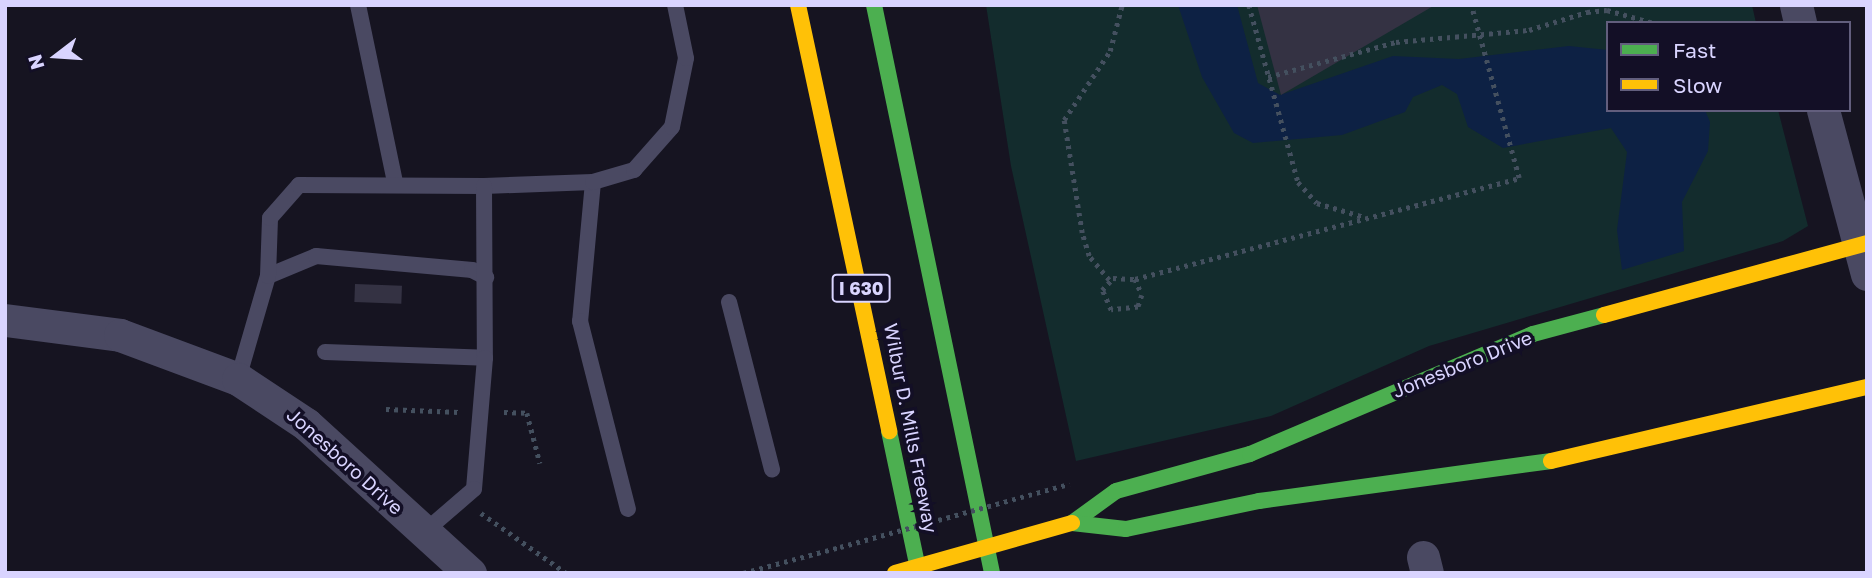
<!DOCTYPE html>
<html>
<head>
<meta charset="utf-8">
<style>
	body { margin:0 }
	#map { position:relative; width:1872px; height:578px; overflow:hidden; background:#161421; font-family:"Golos Text",sans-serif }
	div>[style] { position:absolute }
	.green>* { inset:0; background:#132c2d }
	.water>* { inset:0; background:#0d2144 }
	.building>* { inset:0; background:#343243; transform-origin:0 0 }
	.path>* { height:4.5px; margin-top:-2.25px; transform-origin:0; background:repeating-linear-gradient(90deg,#44505f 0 3.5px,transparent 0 8.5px) }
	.lane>* { height:16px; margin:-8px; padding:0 8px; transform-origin:8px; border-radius:8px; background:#4a4962 }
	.street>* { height:33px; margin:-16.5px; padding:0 16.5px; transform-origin:16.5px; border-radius:16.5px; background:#4a4962 }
	.fast>* { height:16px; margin:-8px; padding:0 8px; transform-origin:8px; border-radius:8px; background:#4caf50 }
	.slow>* { height:16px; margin:-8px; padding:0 8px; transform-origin:8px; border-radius:8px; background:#ffc107 }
	.path-bridge>* { height:4.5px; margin-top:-2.25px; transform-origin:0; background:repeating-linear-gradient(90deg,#44505f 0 3.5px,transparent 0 8.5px) }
	.slow-bridge>* { height:16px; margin:-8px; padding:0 8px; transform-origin:8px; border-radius:8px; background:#ffc107 }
	span { translate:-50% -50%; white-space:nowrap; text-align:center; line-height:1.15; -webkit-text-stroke:7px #130f26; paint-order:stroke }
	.shield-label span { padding:2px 5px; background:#130f26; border:2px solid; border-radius:5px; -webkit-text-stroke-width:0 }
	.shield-label { font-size:18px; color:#d9d4ff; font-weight:700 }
	.street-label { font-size:19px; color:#d9d4ff }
	.frame { position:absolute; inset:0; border:7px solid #d9d4ff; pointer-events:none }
	.legend { position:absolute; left:1606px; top:21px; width:245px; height:91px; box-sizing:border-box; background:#130f26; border:2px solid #625e7d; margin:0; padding:9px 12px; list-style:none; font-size:21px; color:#d9d4ff }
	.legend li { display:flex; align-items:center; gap:14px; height:35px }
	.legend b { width:35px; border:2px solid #625e7d }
	.north { position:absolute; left:21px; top:21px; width:70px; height:70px; -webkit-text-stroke:5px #130f26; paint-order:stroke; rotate:253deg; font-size:19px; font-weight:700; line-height:28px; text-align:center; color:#d9d4ff }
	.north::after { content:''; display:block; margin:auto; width:24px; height:32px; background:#d9d4ff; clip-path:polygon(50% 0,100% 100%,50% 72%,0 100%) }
</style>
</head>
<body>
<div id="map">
	<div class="green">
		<div style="clip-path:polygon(986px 5px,1752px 5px,1756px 23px,1608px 23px,1608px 110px,1778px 110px,1808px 226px,1783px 241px,1429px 346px,1271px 416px,1076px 461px,1011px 166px)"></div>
	</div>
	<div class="water">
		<div style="clip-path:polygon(1178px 5px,1237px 5px,1258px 83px,1280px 95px,1393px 56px,1459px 59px,1569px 46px,1608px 50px,1608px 110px,1705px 110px,1710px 122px,1708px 151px,1682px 202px,1684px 251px,1622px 270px,1617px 230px,1627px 152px,1611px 128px,1503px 148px,1468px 127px,1457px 94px,1442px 85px,1413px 97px,1405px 112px,1342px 135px,1253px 143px,1234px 133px,1202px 77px)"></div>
	</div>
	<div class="building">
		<div style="clip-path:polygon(1257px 5px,1435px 5px,1281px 95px)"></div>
		<div style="left:355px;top:284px;width:47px;height:18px;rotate:2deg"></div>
	</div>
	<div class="path">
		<div style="left:1249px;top:5px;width:184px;rotate:74.5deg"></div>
		<div style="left:1298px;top:182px;width:28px;rotate:48deg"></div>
		<div style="left:1317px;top:203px;width:49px;rotate:16.6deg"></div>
		<div style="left:1268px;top:77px;width:133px;rotate:-15.3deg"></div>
		<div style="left:1396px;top:42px;width:134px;rotate:-5.2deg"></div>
		<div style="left:1529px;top:30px;width:61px;rotate:-17.2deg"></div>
		<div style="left:1587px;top:12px;width:20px;rotate:-6deg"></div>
		<div style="left:1607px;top:10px;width:49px;rotate:15.5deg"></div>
		<div style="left:1135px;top:279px;width:17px;rotate:66deg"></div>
		<div style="left:1142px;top:295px;width:13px;rotate:108deg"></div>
		<div style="left:1138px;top:307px;width:27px;rotate:174deg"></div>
		<div style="left:1111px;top:310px;width:22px;rotate:-114deg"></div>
		<div style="left:1102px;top:290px;width:16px;rotate:-47deg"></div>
		<div style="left:1113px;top:278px;width:22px;rotate:3deg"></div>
		<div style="left:1135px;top:279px;width:397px;rotate:-14.7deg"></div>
		<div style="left:1519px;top:178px;width:180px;rotate:-105.5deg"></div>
		<div style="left:1109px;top:280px;width:31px;rotate:-130deg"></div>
		<div style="left:1089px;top:256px;width:24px;rotate:-107deg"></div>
		<div style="left:1082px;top:233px;width:114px;rotate:-99.1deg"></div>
		<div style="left:1064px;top:120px;width:83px;rotate:-56.3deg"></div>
		<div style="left:1110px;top:51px;width:48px;rotate:-75.4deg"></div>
		<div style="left:386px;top:409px;width:73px;rotate:2.4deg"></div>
		<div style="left:504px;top:412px;width:23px;rotate:2deg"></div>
		<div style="left:527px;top:413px;width:52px;rotate:75.4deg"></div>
		<div style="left:481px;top:513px;width:104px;rotate:35.2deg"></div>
		<div style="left:743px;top:573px;width:100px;rotate:-15deg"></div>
	</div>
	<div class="lane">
		<div style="left:358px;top:5px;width:181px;rotate:78.2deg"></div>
		<div style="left:593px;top:182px;width:140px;rotate:95.3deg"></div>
		<div style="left:580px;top:321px;width:194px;rotate:75.7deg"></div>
		<div style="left:484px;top:186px;width:109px;rotate:-2.1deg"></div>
		<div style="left:593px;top:182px;width:43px;rotate:-16.3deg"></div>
		<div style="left:634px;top:170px;width:57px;rotate:-48.5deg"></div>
		<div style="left:672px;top:127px;width:70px;rotate:-78.5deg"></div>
		<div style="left:686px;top:58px;width:54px;rotate:-101.7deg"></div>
		<div style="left:268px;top:276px;width:52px;rotate:-22.6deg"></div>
		<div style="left:316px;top:256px;width:157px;rotate:5.1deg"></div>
		<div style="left:472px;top:270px;width:16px;rotate:27deg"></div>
		<div style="left:729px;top:302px;width:173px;rotate:75.6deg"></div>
		<div style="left:325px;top:352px;width:160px;rotate:2.1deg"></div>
		<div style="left:238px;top:379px;width:107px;rotate:-73.8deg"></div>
		<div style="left:268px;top:276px;width:58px;rotate:-88deg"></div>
		<div style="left:270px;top:218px;width:44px;rotate:-48.7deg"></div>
		<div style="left:299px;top:185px;width:185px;rotate:0.3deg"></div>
		<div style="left:484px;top:186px;width:172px;rotate:89.7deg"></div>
		<div style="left:485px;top:358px;width:131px;rotate:94.8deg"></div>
		<div style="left:474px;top:489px;width:67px;rotate:139.2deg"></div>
	</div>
	<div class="street">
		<div style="left:1796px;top:5px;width:18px;rotate:77deg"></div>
		<div style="left:1823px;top:110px;width:170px;rotate:75deg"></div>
		<div style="left:5px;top:320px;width:116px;rotate:7.4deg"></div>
		<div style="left:120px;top:335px;width:126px;rotate:20.4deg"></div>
		<div style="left:238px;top:379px;width:82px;rotate:33.5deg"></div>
		<div style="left:306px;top:424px;width:222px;rotate:42.3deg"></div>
		<div style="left:1423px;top:557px;width:16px;rotate:76deg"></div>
	</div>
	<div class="fast">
		<div style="left:874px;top:5px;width:580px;rotate:78.26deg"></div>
		<div style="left:889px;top:431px;width:145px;rotate:78.1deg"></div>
		<div style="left:1072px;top:523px;width:54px;rotate:-36deg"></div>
		<div style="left:1116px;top:491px;width:139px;rotate:-15.4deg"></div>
		<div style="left:1250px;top:454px;width:307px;rotate:-23deg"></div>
		<div style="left:1533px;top:334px;width:73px;rotate:-15deg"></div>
		<div style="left:1072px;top:523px;width:54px;rotate:6.3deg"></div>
		<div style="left:1126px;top:529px;width:136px;rotate:-11.9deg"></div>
		<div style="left:1259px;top:501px;width:295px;rotate:-7.8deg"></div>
	</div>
	<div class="slow">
		<div style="left:798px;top:5px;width:436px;rotate:77.9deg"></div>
		<div style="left:1604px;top:315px;width:273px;rotate:-15.3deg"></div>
		<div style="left:1551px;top:461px;width:325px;rotate:-13.2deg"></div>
	</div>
	<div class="path-bridge">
		<div style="left:840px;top:547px;width:238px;rotate:-15.4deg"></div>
	</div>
	<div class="slow-bridge">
		<div style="left:895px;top:573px;width:184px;rotate:-15.8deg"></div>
	</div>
	<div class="shield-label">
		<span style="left:861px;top:288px">I 630</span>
	</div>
	<div class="street-label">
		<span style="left:1462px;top:364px;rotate:-22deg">Jonesboro Drive</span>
		<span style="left:911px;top:428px;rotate:79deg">Wilbur D. Mills Freeway</span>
		<span style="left:345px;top:461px;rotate:42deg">Jonesboro Drive</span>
	</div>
	<div class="frame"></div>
	<ul class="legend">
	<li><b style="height:9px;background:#4caf50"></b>Fast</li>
	<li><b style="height:9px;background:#ffc107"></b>Slow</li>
	</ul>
	<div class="north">N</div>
</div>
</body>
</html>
